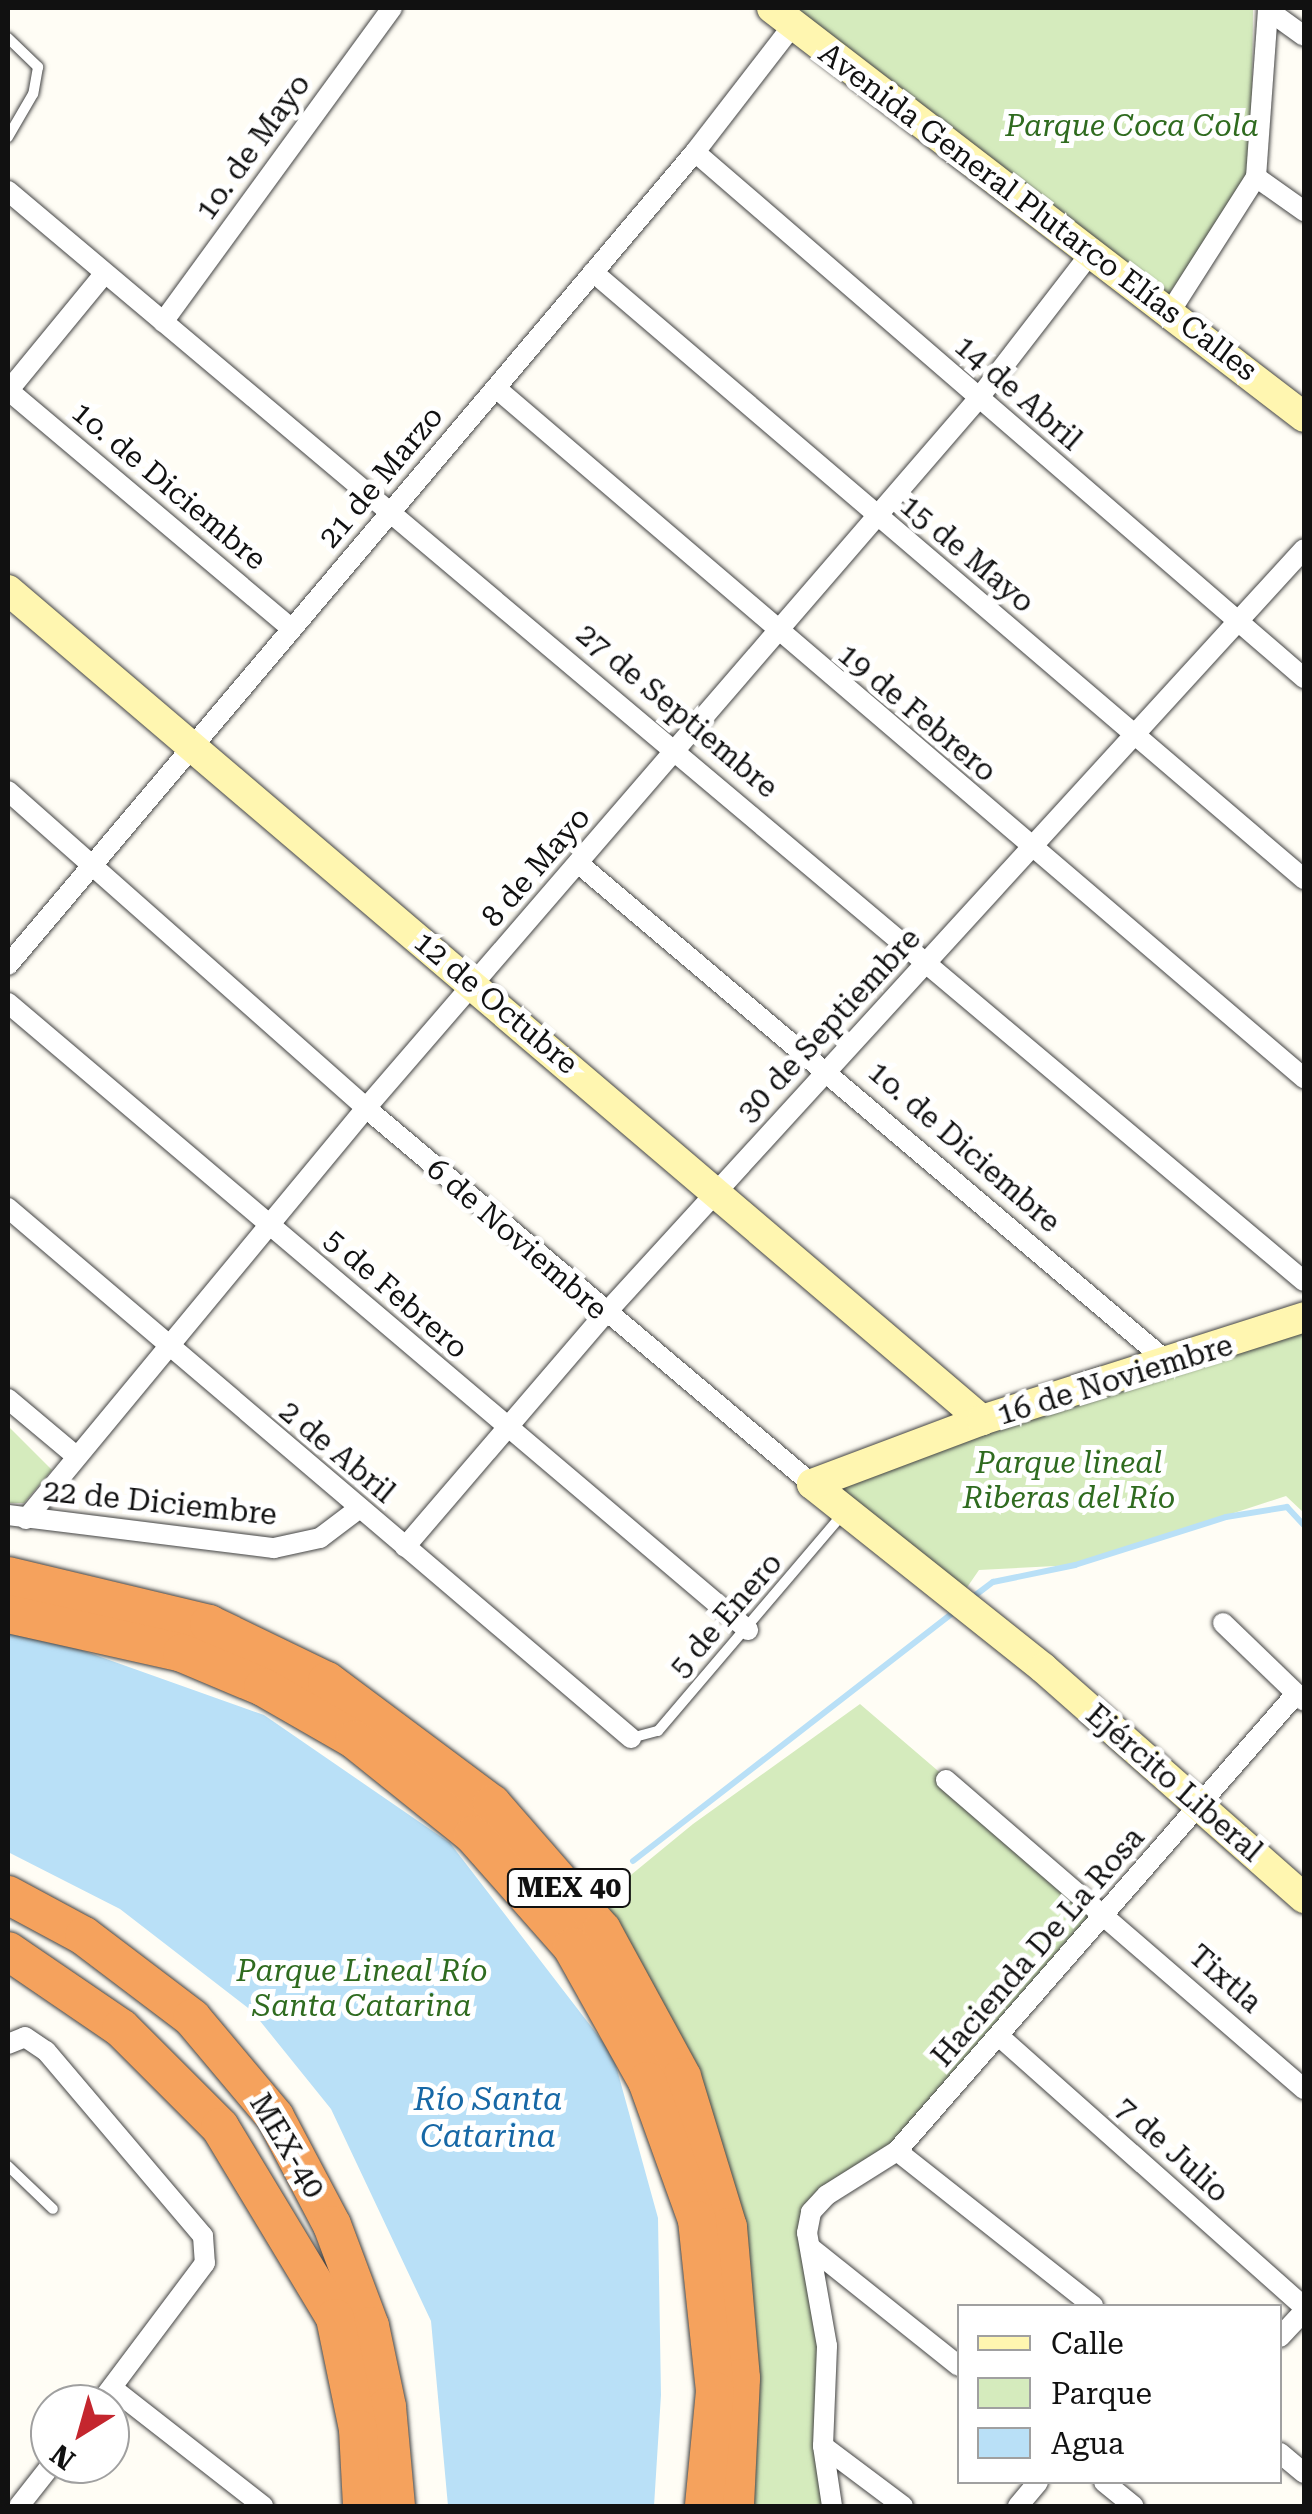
<!DOCTYPE html>
<html>
<head>
<meta charset="utf-8">
<style>
	body { margin:0 }
	#map { position:relative; width:1312px; height:2514px; overflow:hidden; background:#fffdf5; font-family:"Roboto Serif",serif }
	div>[style] { position:absolute }
	.green>* { inset:0; background:#d5ebbd }
	.water>* { inset:0; background:#b9e0f7 }
	.stream>* { height:6px; margin:-3px; padding:0 3px; transform-origin:3px; border-radius:3px; background:#b9e0f7 }
	.roads { filter:drop-shadow(0 0 2px #444) drop-shadow(0 0 2px #444) }
	.lane>* { height:10px; margin:-5px; padding:0 5px; transform-origin:5px; border-radius:5px; background:#fff }
	.street>* { height:20px; margin:-10px; padding:0 10px; transform-origin:10px; border-radius:10px; background:#fff }
	.secondary>* { height:30px; margin:-15px; padding:0 15px; transform-origin:15px; border-radius:15px; background:#fff6b0 }
	.highway>* { height:38px; margin:-19px; padding:0 19px; transform-origin:19px; border-radius:19px; background:#f5a25d }
	span { translate:-50% -50%; white-space:nowrap; text-align:center; line-height:1.15; -webkit-text-stroke:10px #fff; paint-order:stroke }
	.shield-label span { padding:2px 8px; background:#fff; border:2px solid; border-radius:8px; -webkit-text-stroke-width:0 }
	.shield-label { font-size:28px; color:#111; font-weight:700 }
	.park-label { font-size:30px; color:#2f6b1f; font-style:italic }
	.street-label { font-size:30px; color:#111 }
	.water-label { font-size:32px; color:#1768a6; font-style:italic }
	.frame { position:absolute; inset:0; border:10px solid #111; pointer-events:none }
	.legend { position:absolute; left:957px; top:2304px; width:325px; height:180px; box-sizing:border-box; background:#fff; border:2px solid #a0a0a0; margin:0; padding:12px 18px; list-style:none; font-size:30px; color:#111 }
	.legend li { display:flex; align-items:center; gap:20px; height:50px }
	.legend b { width:50px; border:2px solid #a0a0a0 }
	.north { position:absolute; left:30px; top:2384px; width:100px; height:100px; box-sizing:border-box; background:#fff; border:2px solid #a0a0a0; border-radius:50%; rotate:217deg; font-size:28px; font-weight:700; line-height:40px; text-align:center; color:#111 }
	.north::after { content:''; display:block; margin:auto; width:35px; height:45px; background:#c4262e; clip-path:polygon(50% 0,100% 100%,50% 72%,0 100%) }
</style>
</head>
<body>
<div id="map">
	<div class="green">
		<div style="clip-path:polygon(790px 8px,1253px 8px,1251px 173px,1164px 301px)"></div>
		<div style="clip-path:polygon(1304px 1320px,1304px 1513px,1286px 1496px,1075px 1565px,979px 1570px,959px 1599px,812px 1484px)"></div>
		<div style="clip-path:polygon(8px 1426px,52px 1470px,24px 1503px,8px 1503px)"></div>
		<div style="clip-path:polygon(860px 1704px,1105px 1914px,897px 2151px,808px 2220px,832px 2506px,730px 2506px,741px 2378px,587px 1911px,693px 1824px)"></div>
	</div>
	<div class="water">
		<div style="clip-path:polygon(8px 1624px,264px 1715px,450px 1843px,613px 2055px,658px 2218px,661px 2395px,654px 2506px,448px 2506px,431px 2321px,331px 2109px,252px 2011px,120px 1909px,8px 1852px)"></div>
	</div>
	<div class="stream">
		<div style="left:969px;top:1600px;width:30px;rotate:-37deg"></div>
		<div style="left:993px;top:1582px;width:84px;rotate:-11.7deg"></div>
		<div style="left:1075px;top:1565px;width:158px;rotate:-17.6deg"></div>
		<div style="left:1226px;top:1517px;width:62px;rotate:-9.3deg"></div>
		<div style="left:1287px;top:1507px;width:25px;rotate:47deg"></div>
		<div style="left:633px;top:1861px;width:408px;rotate:-37.8deg"></div>
	</div>
	<div class="roads">
		<div class="lane">
			<div style="left:8px;top:38px;width:42px;rotate:44deg"></div>
			<div style="left:38px;top:67px;width:27px;rotate:100deg"></div>
			<div style="left:33px;top:94px;width:50px;rotate:120.2deg"></div>
			<div style="left:631px;top:1738px;width:28px;rotate:-15deg"></div>
			<div style="left:658px;top:1731px;width:285px;rotate:-49.6deg"></div>
			<div style="left:8px;top:2166px;width:62px;rotate:43.7deg"></div>
		</div>
		<div class="street">
			<div style="left:1268px;top:10px;width:44px;rotate:35.8deg"></div>
			<div style="left:695px;top:152px;width:805px;rotate:40.82deg"></div>
			<div style="left:1256px;top:177px;width:59px;rotate:35.3deg"></div>
			<div style="left:8px;top:191px;width:1693px;rotate:40.07deg"></div>
			<div style="left:593px;top:272px;width:935px;rotate:40.49deg"></div>
			<div style="left:1170px;top:312px;width:160px;rotate:-57.5deg"></div>
			<div style="left:1256px;top:177px;width:169px;rotate:-85.9deg"></div>
			<div style="left:163px;top:322px;width:389px;rotate:-53.9deg"></div>
			<div style="left:496px;top:388px;width:1063px;rotate:40.5deg"></div>
			<div style="left:8px;top:390px;width:371px;rotate:40.1deg"></div>
			<div style="left:8px;top:391px;width:151px;rotate:-50.6deg"></div>
			<div style="left:8px;top:791px;width:478px;rotate:41.5deg"></div>
			<div style="left:366px;top:1108px;width:583px;rotate:40.13deg"></div>
			<div style="left:578px;top:863px;width:776px;rotate:40.24deg"></div>
			<div style="left:8px;top:965px;width:1064px;rotate:-49.8deg"></div>
			<div style="left:695px;top:152px;width:162px;rotate:-52.3deg"></div>
			<div style="left:8px;top:1003px;width:970px;rotate:40.27deg"></div>
			<div style="left:8px;top:1208px;width:818px;rotate:40.39deg"></div>
			<div style="left:8px;top:1399px;width:89px;rotate:40deg"></div>
			<div style="left:8px;top:1515px;width:268px;rotate:7.1deg"></div>
			<div style="left:274px;top:1548px;width:47px;rotate:-12.3deg"></div>
			<div style="left:320px;top:1538px;width:46px;rotate:-37.1deg"></div>
			<div style="left:26px;top:1519px;width:533px;rotate:-50.4deg"></div>
			<div style="left:366px;top:1108px;width:937px;rotate:-49.2deg"></div>
			<div style="left:978px;top:399px;width:183px;rotate:-52.3deg"></div>
			<div style="left:405px;top:1547px;width:307px;rotate:-49.4deg"></div>
			<div style="left:605px;top:1314px;width:1036px;rotate:-47.58deg"></div>
			<div style="left:1223px;top:1623px;width:112px;rotate:43.9deg"></div>
			<div style="left:946px;top:1780px;width:473px;rotate:40.8deg"></div>
			<div style="left:1000px;top:2037px;width:407px;rotate:41.6deg"></div>
			<div style="left:8px;top:2044px;width:18px;rotate:-22deg"></div>
			<div style="left:25px;top:2037px;width:25px;rotate:34deg"></div>
			<div style="left:46px;top:2051px;width:243px;rotate:49.7deg"></div>
			<div style="left:203px;top:2236px;width:27px;rotate:86deg"></div>
			<div style="left:205px;top:2263px;width:176px;rotate:126.9deg"></div>
			<div style="left:897px;top:2151px;width:250px;rotate:38.3deg"></div>
			<div style="left:811px;top:2248px;width:189px;rotate:38.6deg"></div>
			<div style="left:1280px;top:2337px;width:35px;rotate:-47deg"></div>
			<div style="left:112px;top:2388px;width:192px;rotate:38deg"></div>
			<div style="left:823px;top:2446px;width:100px;rotate:36.9deg"></div>
			<div style="left:1280px;top:2453px;width:31px;rotate:40deg"></div>
			<div style="left:1104px;top:2482px;width:38px;rotate:39deg"></div>
			<div style="left:19px;top:2506px;width:53px;rotate:-51.8deg"></div>
			<div style="left:832px;top:2506px;width:61px;rotate:-98.5deg"></div>
			<div style="left:823px;top:2446px;width:100px;rotate:-87.7deg"></div>
			<div style="left:827px;top:2346px;width:115px;rotate:-100deg"></div>
			<div style="left:807px;top:2233px;width:21px;rotate:-79deg"></div>
			<div style="left:811px;top:2212px;width:23px;rotate:-47deg"></div>
			<div style="left:827px;top:2195px;width:83px;rotate:-32.2deg"></div>
			<div style="left:897px;top:2151px;width:607px;rotate:-48.88deg"></div>
			<div style="left:1018px;top:2506px;width:31px;rotate:-50deg"></div>
		</div>
		<div class="secondary">
			<div style="left:772px;top:8px;width:671px;rotate:37.55deg"></div>
			<div style="left:8px;top:590px;width:1280px;rotate:40.44deg"></div>
			<div style="left:812px;top:1484px;width:295px;rotate:38.5deg"></div>
			<div style="left:1043px;top:1668px;width:348px;rotate:41.4deg"></div>
			<div style="left:812px;top:1484px;width:182px;rotate:-20.6deg"></div>
			<div style="left:982px;top:1420px;width:338px;rotate:-17.7deg"></div>
		</div>
		<div class="highway">
			<div style="left:8px;top:1576px;width:207px;rotate:13.4deg"></div>
			<div style="left:209px;top:1624px;width:131px;rotate:25.8deg"></div>
			<div style="left:327px;top:1681px;width:206px;rotate:36.7deg"></div>
			<div style="left:492px;top:1804px;width:167px;rotate:48.9deg"></div>
			<div style="left:602px;top:1930px;width:167px;rotate:61.4deg"></div>
			<div style="left:682px;top:2077px;width:157px;rotate:73deg"></div>
			<div style="left:728px;top:2227px;width:152px;rotate:85.1deg"></div>
			<div style="left:741px;top:2378px;width:128px;rotate:92.7deg"></div>
			<div style="left:8px;top:1614px;width:178px;rotate:12.6deg"></div>
			<div style="left:182px;top:1653px;width:88px;rotate:22.8deg"></div>
			<div style="left:263px;top:1687px;width:106px;rotate:29.9deg"></div>
			<div style="left:355px;top:1740px;width:151px;rotate:38.8deg"></div>
			<div style="left:473px;top:1835px;width:149px;rotate:48.5deg"></div>
			<div style="left:572px;top:1947px;width:154px;rotate:60.8deg"></div>
			<div style="left:647px;top:2081px;width:148px;rotate:70.2deg"></div>
			<div style="left:697px;top:2220px;width:172px;rotate:84deg"></div>
			<div style="left:715px;top:2391px;width:116px;rotate:95.5deg"></div>
			<div style="left:8px;top:1895px;width:86px;rotate:28.3deg"></div>
			<div style="left:84px;top:1936px;width:136px;rotate:37.2deg"></div>
			<div style="left:192px;top:2018px;width:129px;rotate:50deg"></div>
			<div style="left:275px;top:2117px;width:122px;rotate:62.2deg"></div>
			<div style="left:332px;top:2225px;width:108px;rotate:69.4deg"></div>
			<div style="left:370px;top:2326px;width:83px;rotate:78.1deg"></div>
			<div style="left:387px;top:2407px;width:99px;rotate:84.8deg"></div>
			<div style="left:8px;top:1951px;width:137px;rotate:34.3deg"></div>
			<div style="left:121px;top:2028px;width:140px;rotate:45deg"></div>
			<div style="left:220px;top:2127px;width:223px;rotate:58.9deg"></div>
			<div style="left:335px;top:2318px;width:113px;rotate:78.3deg"></div>
			<div style="left:358px;top:2429px;width:77px;rotate:87deg"></div>
		</div>
	</div>
	<div class="shield-label">
		<span style="left:569px;top:1888px">MEX 40</span>
	</div>
	<div class="park-label">
		<span style="left:1132px;top:126px">Parque Coca Cola</span>
		<span style="left:1069px;top:1480px">Parque lineal<br>Riberas del Río</span>
		<span style="left:362px;top:1988px">Parque Lineal Río<br>Santa Catarina</span>
	</div>
	<div class="street-label">
		<span style="left:253px;top:147px;rotate:-54deg">1o. de Mayo</span>
		<span style="left:1038px;top:212px;rotate:37deg">Avenida General Plutarco Elías Calles</span>
		<span style="left:1018px;top:393px;rotate:41deg">14 de Abril</span>
		<span style="left:381px;top:477px;rotate:-50deg">21 de Marzo</span>
		<span style="left:169px;top:486px;rotate:40deg">1o. de Diciembre</span>
		<span style="left:967px;top:554px;rotate:40deg">15 de Mayo</span>
		<span style="left:677px;top:711px;rotate:40deg">27 de Septiembre</span>
		<span style="left:917px;top:713px;rotate:40deg">19 de Febrero</span>
		<span style="left:536px;top:867px;rotate:-49deg">8 de Mayo</span>
		<span style="left:496px;top:1003px;rotate:40deg">12 de Octubre</span>
		<span style="left:829px;top:1025px;rotate:-47deg">30 de Septiembre</span>
		<span style="left:964px;top:1147px;rotate:41deg">1o. de Diciembre</span>
		<span style="left:517px;top:1239px;rotate:41deg">6 de Noviembre</span>
		<span style="left:396px;top:1294px;rotate:41deg">5 de Febrero</span>
		<span style="left:1115px;top:1380px;rotate:-17deg">16 de Noviembre</span>
		<span style="left:337px;top:1452px;rotate:40deg">2 de Abril</span>
		<span style="left:160px;top:1503px;rotate:6deg">22 de Diciembre</span>
		<span style="left:726px;top:1615px;rotate:-49deg">5 de Enero</span>
		<span style="left:1174px;top:1783px;rotate:41deg">Ejército Liberal</span>
		<span style="left:1038px;top:1947px;rotate:-49deg">Hacienda De La Rosa</span>
		<span style="left:1225px;top:1979px;rotate:41deg">Tixtla</span>
		<span style="left:287px;top:2146px;rotate:59deg">MEX-40</span>
		<span style="left:1172px;top:2150px;rotate:42deg">7 de Julio</span>
	</div>
	<div class="water-label">
		<span style="left:488px;top:2118px">Río Santa<br>Catarina</span>
	</div>
	<div class="frame"></div>
	<ul class="legend">
	<li><b style="height:12px;background:#fff6b0"></b>Calle</li>
	<li><b style="height:28px;background:#d5ebbd"></b>Parque</li>
	<li><b style="height:28px;background:#b9e0f7"></b>Agua</li>
	</ul>
	<div class="north">N</div>
</div>
</body>
</html>
